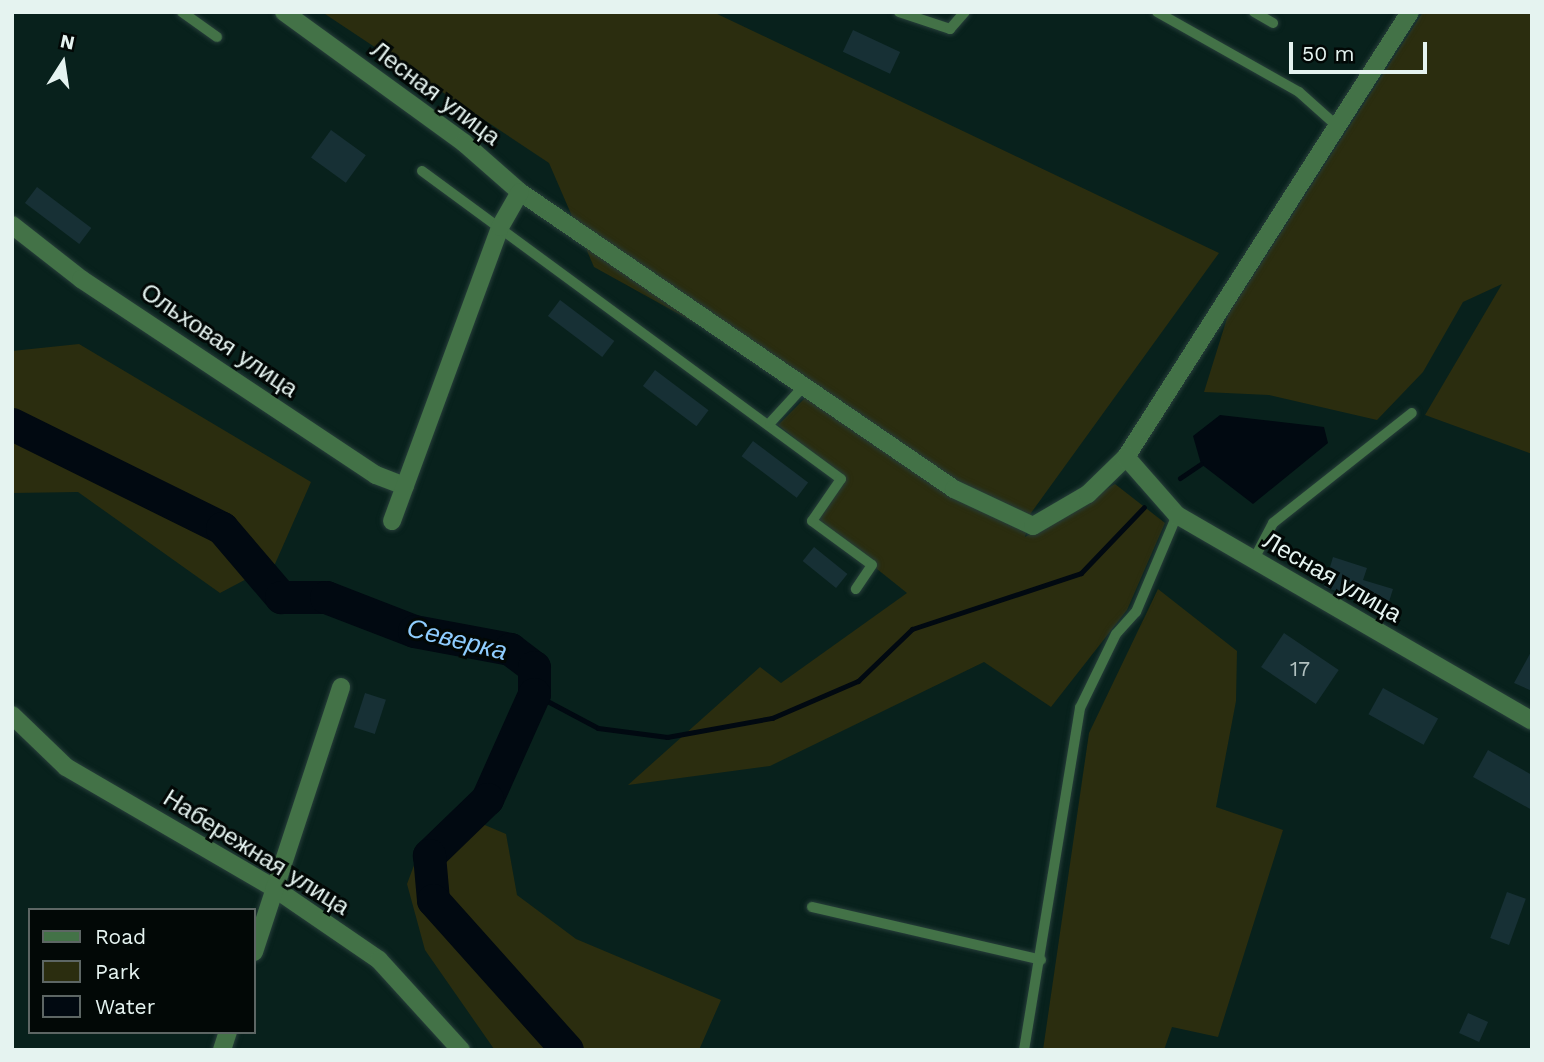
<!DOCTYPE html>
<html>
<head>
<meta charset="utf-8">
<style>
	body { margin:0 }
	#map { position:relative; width:1544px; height:1062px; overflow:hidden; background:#08211c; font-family:"Work Sans",sans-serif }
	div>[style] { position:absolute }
	.green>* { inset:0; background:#2b2d0f }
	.water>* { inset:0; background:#010911 }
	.stream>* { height:5px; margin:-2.5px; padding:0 2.5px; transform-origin:2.5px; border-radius:2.5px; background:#010911 }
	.river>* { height:33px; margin:-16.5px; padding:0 16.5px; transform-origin:16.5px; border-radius:16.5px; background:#010911 }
	.building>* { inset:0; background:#173035; transform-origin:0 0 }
	.roads { filter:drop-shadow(0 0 2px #273e3a) drop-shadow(0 0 2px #273e3a) }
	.service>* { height:10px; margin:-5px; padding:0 5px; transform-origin:5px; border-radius:5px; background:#437247 }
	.minor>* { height:18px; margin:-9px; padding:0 9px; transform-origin:9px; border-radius:9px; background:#437247 }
	.tertiary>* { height:18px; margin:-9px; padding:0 9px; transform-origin:9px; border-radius:9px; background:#437247 }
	span { translate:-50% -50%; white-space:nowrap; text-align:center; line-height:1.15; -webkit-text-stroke:6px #020806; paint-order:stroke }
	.number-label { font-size:21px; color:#b2c2c1 }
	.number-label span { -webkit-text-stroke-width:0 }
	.street-label { font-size:24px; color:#e5f3f0 }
	.water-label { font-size:26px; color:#8fcdff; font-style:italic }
	.frame { position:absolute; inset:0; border:14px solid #e5f3f0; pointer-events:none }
	.legend { position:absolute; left:28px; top:908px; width:228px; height:126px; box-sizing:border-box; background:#020806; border:2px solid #5d6664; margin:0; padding:9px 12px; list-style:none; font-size:21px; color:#e5f3f0 }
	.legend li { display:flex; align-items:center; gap:14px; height:35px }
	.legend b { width:35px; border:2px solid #5d6664 }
	.north { position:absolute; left:28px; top:28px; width:70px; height:70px; -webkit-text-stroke:5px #020806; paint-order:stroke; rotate:12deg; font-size:19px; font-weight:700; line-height:28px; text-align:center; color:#e5f3f0 }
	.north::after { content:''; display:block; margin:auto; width:24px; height:32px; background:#e5f3f0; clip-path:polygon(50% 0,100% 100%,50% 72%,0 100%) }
	.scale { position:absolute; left:1289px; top:42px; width:138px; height:32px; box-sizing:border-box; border:4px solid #e5f3f0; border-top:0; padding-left:9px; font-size:21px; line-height:24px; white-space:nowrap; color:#e5f3f0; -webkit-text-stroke:5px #020806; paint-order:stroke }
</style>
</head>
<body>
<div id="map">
	<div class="green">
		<div style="clip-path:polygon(322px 12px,713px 12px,1219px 253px,1031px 513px,1025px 537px,1115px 484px,1165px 523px,1127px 610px,1051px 707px,984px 662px,770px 766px,628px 785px,760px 667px,781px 683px,907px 593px,817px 521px,846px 479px,778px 425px,814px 389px,594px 267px,549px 163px)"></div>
		<div style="clip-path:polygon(1423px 12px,1532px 12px,1532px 454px,1425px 415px,1502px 284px,1463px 302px,1423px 372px,1377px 420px,1269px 395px,1204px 392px,1228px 315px)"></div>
		<div style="clip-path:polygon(79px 344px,311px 482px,275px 564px,220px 593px,78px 492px,12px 493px,12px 351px)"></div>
		<div style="clip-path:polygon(1158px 589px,1237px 651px,1236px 701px,1216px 807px,1283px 830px,1218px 1037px,1172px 1027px,1164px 1050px,1043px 1050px,1089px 733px)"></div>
		<div style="clip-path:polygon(454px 812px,506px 834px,517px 895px,576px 939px,721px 1000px,699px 1050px,494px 1049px,425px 950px,407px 884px,423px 841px)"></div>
	</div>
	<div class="water">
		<div style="clip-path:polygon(1220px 415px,1324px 427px,1328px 443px,1253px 504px,1201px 464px,1193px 436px)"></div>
	</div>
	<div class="stream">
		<div style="left:1180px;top:478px;width:25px;rotate:-34deg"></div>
		<div style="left:534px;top:694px;width:72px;rotate:28deg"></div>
		<div style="left:598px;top:728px;width:70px;rotate:7.4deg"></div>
		<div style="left:667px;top:737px;width:107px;rotate:-10.3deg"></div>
		<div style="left:772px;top:718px;width:94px;rotate:-23.3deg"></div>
		<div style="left:858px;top:681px;width:75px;rotate:-43.9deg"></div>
		<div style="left:912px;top:629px;width:178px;rotate:-18.3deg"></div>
		<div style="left:1081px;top:573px;width:91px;rotate:-46.3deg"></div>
	</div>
	<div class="river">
		<div style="left:12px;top:424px;width:234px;rotate:26.3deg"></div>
		<div style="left:222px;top:528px;width:91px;rotate:49.5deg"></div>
		<div style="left:281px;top:597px;width:45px"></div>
		<div style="left:326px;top:597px;width:94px;rotate:21.1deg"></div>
		<div style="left:414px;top:631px;width:98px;rotate:10.6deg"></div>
		<div style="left:510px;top:649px;width:30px;rotate:37deg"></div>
		<div style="left:534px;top:667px;width:27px;rotate:90deg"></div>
		<div style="left:534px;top:694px;width:115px;rotate:114.1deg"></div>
		<div style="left:487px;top:799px;width:81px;rotate:136deg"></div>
		<div style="left:429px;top:855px;width:45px;rotate:84.9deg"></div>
		<div style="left:433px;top:900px;width:201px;rotate:48.2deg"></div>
	</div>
	<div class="building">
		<div style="left:853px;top:30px;width:52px;height:24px;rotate:25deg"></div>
		<div style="left:331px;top:130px;width:43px;height:34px;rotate:36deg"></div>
		<div style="left:37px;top:187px;width:68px;height:20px;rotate:37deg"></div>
		<div style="left:560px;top:300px;width:68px;height:20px;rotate:37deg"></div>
		<div style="left:655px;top:370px;width:67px;height:20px;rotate:37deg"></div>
		<div style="left:753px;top:441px;width:69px;height:19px;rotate:37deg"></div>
		<div style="left:814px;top:547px;width:43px;height:18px;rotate:39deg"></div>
		<div style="clip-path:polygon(1333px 557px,1367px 568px,1363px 580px,1393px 589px,1387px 608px,1324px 587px)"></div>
		<div style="left:1284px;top:633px;width:66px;height:41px;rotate:34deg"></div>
		<div style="clip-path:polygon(1532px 650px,1532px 691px,1514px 683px)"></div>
		<div style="left:1383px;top:688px;width:63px;height:30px;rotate:29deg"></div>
		<div style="left:365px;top:693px;width:22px;height:36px;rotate:18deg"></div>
		<div style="clip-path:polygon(1488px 750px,1532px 775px,1532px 810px,1473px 777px)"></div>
		<div style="left:1507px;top:892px;width:20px;height:49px;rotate:20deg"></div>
		<div style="left:1468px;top:1013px;width:22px;height:22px;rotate:24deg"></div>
	</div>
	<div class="roads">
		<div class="service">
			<div style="left:182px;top:12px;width:43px;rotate:35.5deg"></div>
			<div style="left:899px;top:12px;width:54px;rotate:18.4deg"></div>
			<div style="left:950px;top:29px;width:23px;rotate:-49deg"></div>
			<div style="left:1157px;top:12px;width:163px;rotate:29.4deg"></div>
			<div style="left:1299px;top:92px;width:51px;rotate:41.8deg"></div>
			<div style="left:1254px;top:12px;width:22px;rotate:30deg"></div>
			<div style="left:422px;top:171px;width:520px;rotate:36.32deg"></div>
			<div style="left:841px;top:479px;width:51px;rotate:124.6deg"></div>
			<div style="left:812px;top:521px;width:74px;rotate:36.3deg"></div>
			<div style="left:872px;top:565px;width:29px;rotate:124deg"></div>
			<div style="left:770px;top:423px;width:52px;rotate:-47.4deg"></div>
			<div style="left:1253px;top:561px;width:43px;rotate:-62.2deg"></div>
			<div style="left:1273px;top:523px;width:177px;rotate:-38.4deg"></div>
			<div style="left:812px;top:907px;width:235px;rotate:13deg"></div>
			<div style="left:1024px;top:1050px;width:347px;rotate:-80.7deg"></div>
			<div style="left:1080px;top:708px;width:82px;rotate:-64.1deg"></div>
			<div style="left:1116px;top:634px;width:30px;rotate:-48deg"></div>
			<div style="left:1136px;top:612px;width:105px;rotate:-67.1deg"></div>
		</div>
		<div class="minor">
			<div style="left:284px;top:12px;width:223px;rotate:36deg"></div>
			<div style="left:464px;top:143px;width:74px;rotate:41.2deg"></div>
			<div style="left:520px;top:192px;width:526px;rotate:34.39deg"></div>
			<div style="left:954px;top:489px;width:87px;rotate:25.1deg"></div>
			<div style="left:1033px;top:526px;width:64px;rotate:-30.2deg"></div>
			<div style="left:1088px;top:494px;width:53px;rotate:-44.2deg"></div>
			<div style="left:1126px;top:457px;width:528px;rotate:-57.45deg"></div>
			<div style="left:12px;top:225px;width:88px;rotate:38deg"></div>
			<div style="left:81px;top:279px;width:354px;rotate:33.6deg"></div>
			<div style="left:376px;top:475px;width:31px;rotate:21deg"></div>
			<div style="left:1126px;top:457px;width:77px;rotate:48.7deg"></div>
			<div style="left:1177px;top:515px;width:410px;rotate:30.1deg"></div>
			<div style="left:392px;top:521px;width:313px;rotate:-69.8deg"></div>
			<div style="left:500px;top:227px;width:40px;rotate:-60.3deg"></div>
			<div style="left:12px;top:715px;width:75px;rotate:43.9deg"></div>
			<div style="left:66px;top:767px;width:241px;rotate:30.2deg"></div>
			<div style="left:274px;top:888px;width:127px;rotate:34.4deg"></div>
			<div style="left:379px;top:960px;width:122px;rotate:47.7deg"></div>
		</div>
		<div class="tertiary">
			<div style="left:254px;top:952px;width:279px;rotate:-71.8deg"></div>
			<div style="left:222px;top:1050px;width:19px;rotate:-72deg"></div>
		</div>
	</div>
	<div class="number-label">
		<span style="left:1300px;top:669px">17</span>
	</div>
	<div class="street-label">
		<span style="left:435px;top:94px;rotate:37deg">Лесная улица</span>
		<span style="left:219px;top:341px;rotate:34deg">Ольховая улица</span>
		<span style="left:1332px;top:578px;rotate:30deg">Лесная улица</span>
		<span style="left:256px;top:853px;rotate:32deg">Набережная улица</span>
	</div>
	<div class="water-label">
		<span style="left:457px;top:640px;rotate:14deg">Северка</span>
	</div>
	<div class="frame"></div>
	<ul class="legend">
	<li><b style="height:9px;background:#437247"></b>Road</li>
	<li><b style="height:19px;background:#2b2d0f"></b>Park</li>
	<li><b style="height:19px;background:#010911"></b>Water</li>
	</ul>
	<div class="north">N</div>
	<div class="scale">50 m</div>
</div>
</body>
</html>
